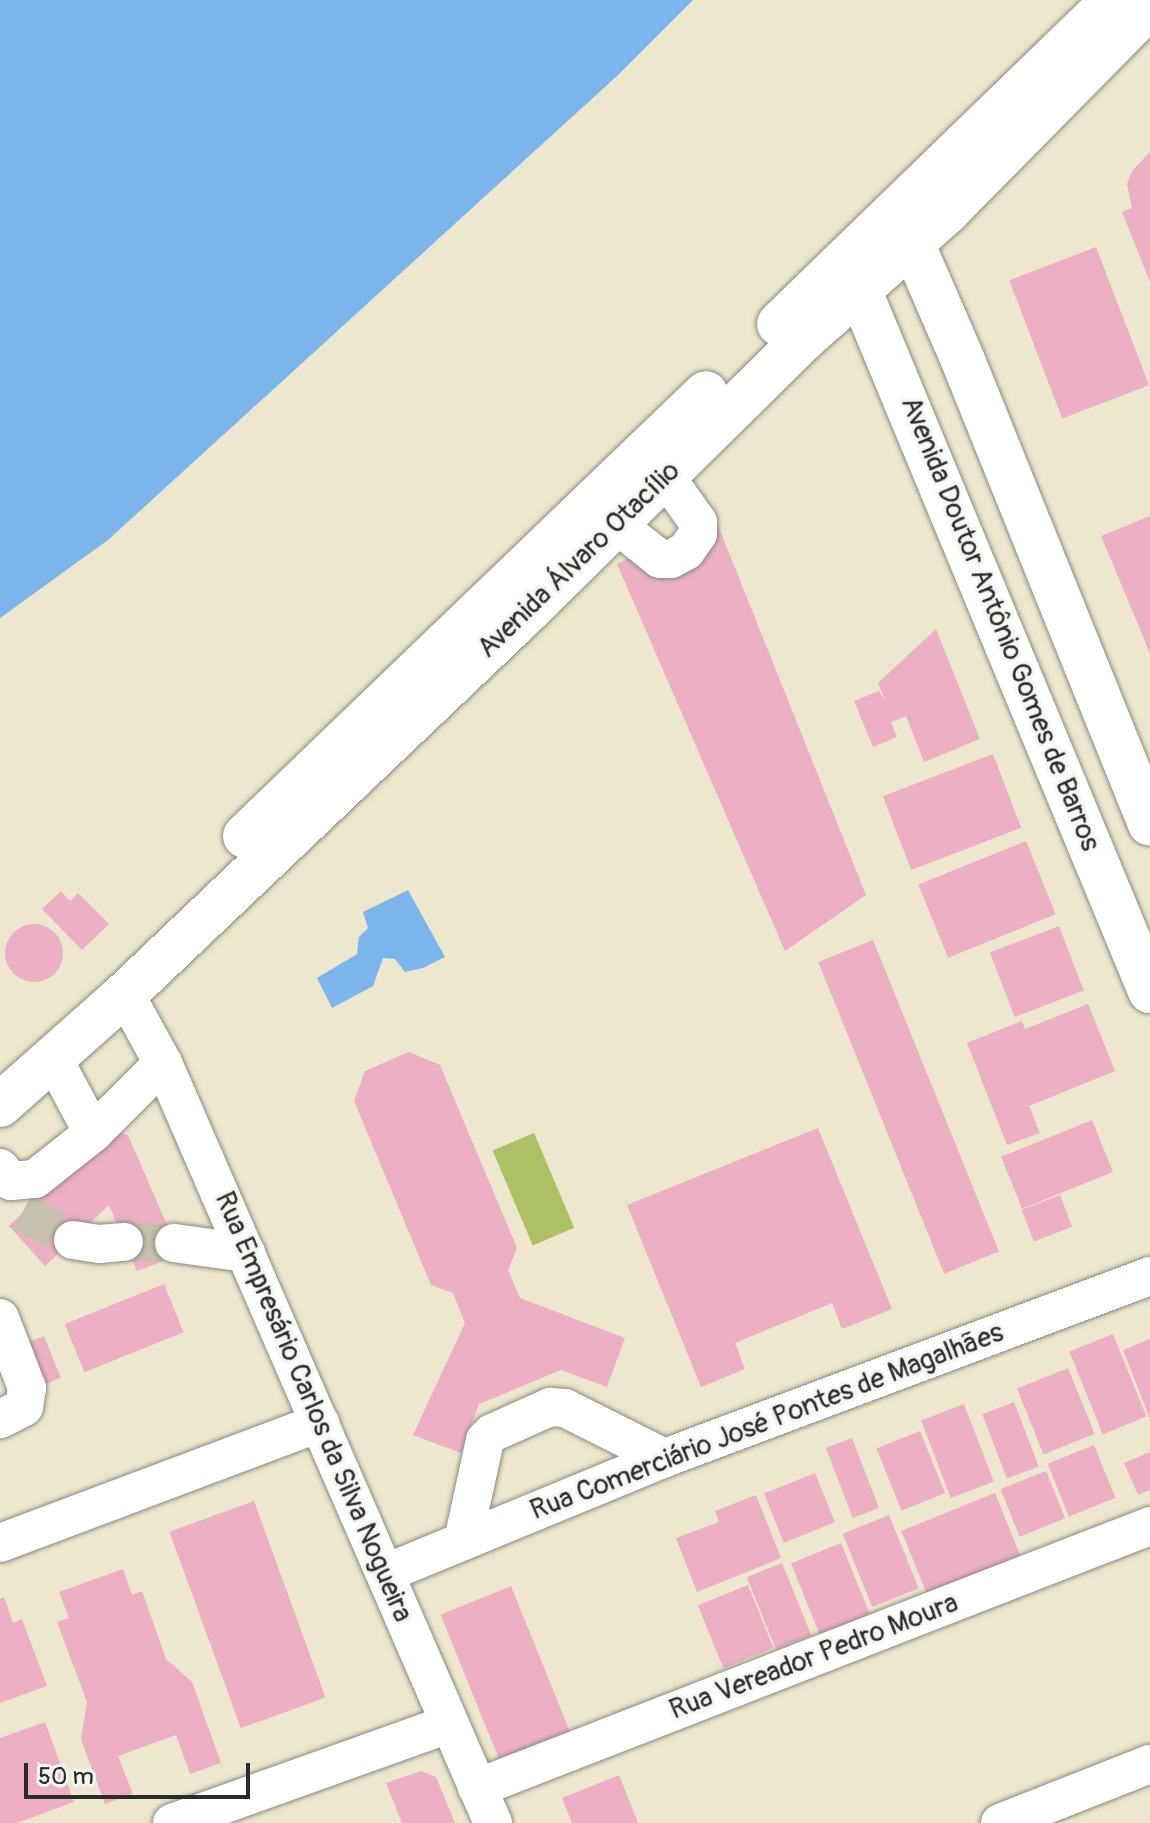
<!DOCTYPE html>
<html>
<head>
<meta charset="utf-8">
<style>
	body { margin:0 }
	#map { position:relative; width:1150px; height:1823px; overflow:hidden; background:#ece7cd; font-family:Pangolin,sans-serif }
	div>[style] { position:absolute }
	.green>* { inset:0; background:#aec064; transform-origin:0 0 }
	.water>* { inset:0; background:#7cb4ec }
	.building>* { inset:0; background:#edafc3; transform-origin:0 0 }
	.round { border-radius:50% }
	.minor-tunnel>* { height:38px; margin-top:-19px; transform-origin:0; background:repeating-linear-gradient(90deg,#c5c1ad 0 38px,transparent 0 57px) }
	.roads { filter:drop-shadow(0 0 2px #8c897c) drop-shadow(0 0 2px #8c897c) }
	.minor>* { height:38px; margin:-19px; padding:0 19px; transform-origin:19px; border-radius:19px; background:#fff }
	.major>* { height:44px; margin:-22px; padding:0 22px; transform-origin:22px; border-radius:22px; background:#fff }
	span { translate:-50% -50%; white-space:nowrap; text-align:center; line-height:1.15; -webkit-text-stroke:7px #f6f6f2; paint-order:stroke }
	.street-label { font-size:28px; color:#2b2b2b }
	.scale { position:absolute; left:24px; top:1763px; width:226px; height:36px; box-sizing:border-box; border:4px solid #2b2b2b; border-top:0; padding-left:10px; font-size:24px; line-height:28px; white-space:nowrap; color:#2b2b2b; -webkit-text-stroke:6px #f6f6f2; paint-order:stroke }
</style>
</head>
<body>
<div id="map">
	<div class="green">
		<div style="left:534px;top:1133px;width:103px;height:45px;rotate:67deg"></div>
	</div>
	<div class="water">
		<div style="clip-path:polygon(0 0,693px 0,617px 76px,108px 540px,0 618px)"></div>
		<div style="clip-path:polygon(408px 890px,445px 957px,423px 968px,405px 972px,395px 959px,383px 958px,373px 986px,332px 1008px,317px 978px,357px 954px,359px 937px,368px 928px,363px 912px)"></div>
	</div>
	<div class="building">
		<div style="clip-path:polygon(1150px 152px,1150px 282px,1122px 212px,1132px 208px,1127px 184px,1132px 171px)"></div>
		<div style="left:1096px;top:247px;width:148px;height:93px;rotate:69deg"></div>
		<div style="clip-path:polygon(1150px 516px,1150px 653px,1101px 536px)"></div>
		<div style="clip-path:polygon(715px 518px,866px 895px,785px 951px,617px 564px)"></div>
		<div style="clip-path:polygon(936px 629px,980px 739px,924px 762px,906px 716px,891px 722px,897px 737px,873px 747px,854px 701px,879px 691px,885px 701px,878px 683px)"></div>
		<div style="left:993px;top:754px;width:79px;height:118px;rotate:69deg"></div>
		<div style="left:1026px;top:841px;width:79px;height:116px;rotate:68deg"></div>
		<div style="clip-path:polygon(61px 891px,70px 901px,78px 893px,109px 924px,82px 950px,42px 909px)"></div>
		<div class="round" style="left:5px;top:924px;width:58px;height:58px"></div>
		<div style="left:1059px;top:926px;width:69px;height:74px;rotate:69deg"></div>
		<div style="left:873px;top:940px;width:336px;height:59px;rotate:68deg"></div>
		<div style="clip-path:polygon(1088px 1004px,1115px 1071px,1029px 1106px,1040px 1133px,1007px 1145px,967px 1043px,1022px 1021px,1025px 1029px)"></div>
		<div style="clip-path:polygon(409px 1052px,440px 1065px,517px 1248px,508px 1270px,520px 1298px,625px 1338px,607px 1387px,561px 1370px,479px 1404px,461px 1453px,413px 1435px,465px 1323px,453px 1293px,431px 1285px,354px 1101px,365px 1071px)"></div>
		<div style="left:1092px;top:1120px;width:56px;height:98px;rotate:68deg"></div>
		<div style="clip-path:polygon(818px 1128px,892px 1309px,842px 1329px,832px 1303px,735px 1343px,745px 1369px,701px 1387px,627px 1205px)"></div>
		<div style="clip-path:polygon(107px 1130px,128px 1135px,180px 1255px,137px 1271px,109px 1205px,45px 1266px,9px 1226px)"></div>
		<div style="left:1060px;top:1195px;width:34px;height:41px;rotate:69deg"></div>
		<div style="left:164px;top:1284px;width:52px;height:107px;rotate:68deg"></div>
		<div style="left:1113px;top:1334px;width:89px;height:47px;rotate:68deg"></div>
		<div style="left:44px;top:1336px;width:45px;height:26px;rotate:68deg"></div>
		<div style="clip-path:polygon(1150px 1339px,1150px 1419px,1123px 1350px)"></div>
		<div style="left:1068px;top:1368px;width:71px;height:55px;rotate:68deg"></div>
		<div style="left:1014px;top:1402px;width:69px;height:34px;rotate:69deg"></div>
		<div style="left:964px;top:1404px;width:83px;height:46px;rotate:69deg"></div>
		<div style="left:920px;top:1431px;width:67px;height:47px;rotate:68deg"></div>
		<div style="left:852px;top:1438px;width:75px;height:28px;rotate:69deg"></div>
		<div style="left:1094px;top:1445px;width:57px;height:50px;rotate:68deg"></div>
		<div style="clip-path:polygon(1150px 1452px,1150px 1490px,1138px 1495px,1124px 1463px)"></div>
		<div style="left:1046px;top:1471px;width:51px;height:49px;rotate:68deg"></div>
		<div style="left:815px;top:1473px;width:53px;height:55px;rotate:68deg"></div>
		<div style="left:995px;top:1493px;width:67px;height:101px;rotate:68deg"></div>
		<div style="clip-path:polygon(756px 1495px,781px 1558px,697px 1592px,676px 1538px,719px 1522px,715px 1511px)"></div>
		<div style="left:254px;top:1501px;width:209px;height:90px;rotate:70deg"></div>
		<div style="left:889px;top:1515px;width:79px;height:50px;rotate:68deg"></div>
		<div style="left:841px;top:1543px;width:83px;height:54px;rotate:68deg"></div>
		<div style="left:782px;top:1563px;width:78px;height:38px;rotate:68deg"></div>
		<div style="clip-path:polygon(123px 1569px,132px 1595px,142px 1591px,166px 1659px,192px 1682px,221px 1763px,190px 1774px,176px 1735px,118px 1756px,133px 1794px,105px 1804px,81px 1739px,87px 1702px,57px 1622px,69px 1618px,59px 1592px)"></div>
		<div style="left:748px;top:1585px;width:68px;height:54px;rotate:68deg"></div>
		<div style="left:511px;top:1586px;width:157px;height:76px;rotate:68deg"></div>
		<div style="clip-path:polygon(4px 1597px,13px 1623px,22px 1619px,47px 1686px,0 1703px,0 1599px)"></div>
		<div style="clip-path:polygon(45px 1722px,74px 1802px,17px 1823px,0 1823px,0 1738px)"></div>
		<div style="clip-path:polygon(421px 1771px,436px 1777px,455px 1823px,402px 1823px,386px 1783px)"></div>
		<div style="clip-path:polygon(619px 1775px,638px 1823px,572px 1823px,562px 1798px)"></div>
	</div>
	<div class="minor-tunnel">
		<div style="left:22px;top:1213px;width:58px;rotate:27.9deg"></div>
		<div style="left:124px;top:1242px;width:50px;rotate:1.1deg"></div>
	</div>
	<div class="roads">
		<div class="minor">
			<div style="left:616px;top:524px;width:56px;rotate:38.5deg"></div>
			<div style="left:660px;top:559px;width:11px"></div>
			<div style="left:671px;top:559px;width:17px;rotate:-28deg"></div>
			<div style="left:686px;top:551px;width:21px;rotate:-55deg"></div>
			<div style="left:698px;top:534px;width:12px;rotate:-90deg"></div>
			<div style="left:698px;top:522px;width:57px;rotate:-125.7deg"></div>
			<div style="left:125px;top:994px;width:79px;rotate:61.2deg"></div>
			<div style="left:163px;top:1063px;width:829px;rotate:66.53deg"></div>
			<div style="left:53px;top:1058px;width:85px;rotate:61.9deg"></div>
			<div style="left:0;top:1168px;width:17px;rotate:50deg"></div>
			<div style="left:11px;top:1181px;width:24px;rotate:-5deg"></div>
			<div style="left:35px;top:1179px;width:74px;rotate:-38.4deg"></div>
			<div style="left:93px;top:1133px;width:99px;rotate:-45deg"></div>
			<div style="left:73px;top:1240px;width:26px;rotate:9deg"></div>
			<div style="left:99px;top:1244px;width:25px;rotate:-5deg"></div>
			<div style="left:174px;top:1243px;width:73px;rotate:7.9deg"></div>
			<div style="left:0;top:1318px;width:75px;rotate:68.9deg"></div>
			<div style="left:27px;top:1388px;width:19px;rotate:99deg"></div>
			<div style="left:24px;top:1407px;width:27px;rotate:153deg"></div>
			<div style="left:463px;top:1541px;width:103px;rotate:-77.7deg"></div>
			<div style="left:485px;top:1440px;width:10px;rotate:-45deg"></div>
			<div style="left:492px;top:1433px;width:64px;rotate:-24.1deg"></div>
			<div style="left:550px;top:1407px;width:15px;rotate:4deg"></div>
			<div style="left:565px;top:1408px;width:112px;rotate:26.6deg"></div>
			<div style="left:0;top:1543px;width:342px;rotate:-20.6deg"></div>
			<div style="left:386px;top:1573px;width:302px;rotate:-22.4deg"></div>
			<div style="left:665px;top:1458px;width:518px;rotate:-20.57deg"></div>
			<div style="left:477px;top:1788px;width:722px;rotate:-21.27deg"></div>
			<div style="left:172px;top:1823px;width:293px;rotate:-19.7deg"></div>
			<div style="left:1000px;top:1823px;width:161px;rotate:-21.5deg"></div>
		</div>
		<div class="major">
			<div style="left:902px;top:220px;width:150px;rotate:66.5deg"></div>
			<div style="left:962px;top:358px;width:502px;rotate:68.03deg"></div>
			<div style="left:849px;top:265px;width:786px;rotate:67.48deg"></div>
			<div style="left:779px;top:324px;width:465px;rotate:-44.1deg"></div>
			<div style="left:245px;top:836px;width:639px;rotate:-43.86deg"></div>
			<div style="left:0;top:1105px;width:167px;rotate:-41.6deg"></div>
			<div style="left:125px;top:994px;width:557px;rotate:-43.55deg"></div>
			<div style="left:529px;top:610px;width:388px;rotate:-44.6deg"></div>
			<div style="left:805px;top:338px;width:190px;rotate:-41.6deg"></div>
			<div style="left:947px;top:212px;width:289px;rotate:-45.4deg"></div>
		</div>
	</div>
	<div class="street-label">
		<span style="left:579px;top:560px;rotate:-44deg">Avenida Álvaro Otacílio</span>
		<span style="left:1000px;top:624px;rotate:68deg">Avenida Doutor Antônio Gomes de Barros</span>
		<span style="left:313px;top:1407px;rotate:67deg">Rua Empresário Carlos da Silva Nogueira</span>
		<span style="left:767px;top:1422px;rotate:-21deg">Rua Comerciário José Pontes de Magalhães</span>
		<span style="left:814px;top:1657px;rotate:-21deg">Rua Vereador Pedro Moura</span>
	</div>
	<div class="scale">50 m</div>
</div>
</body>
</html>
